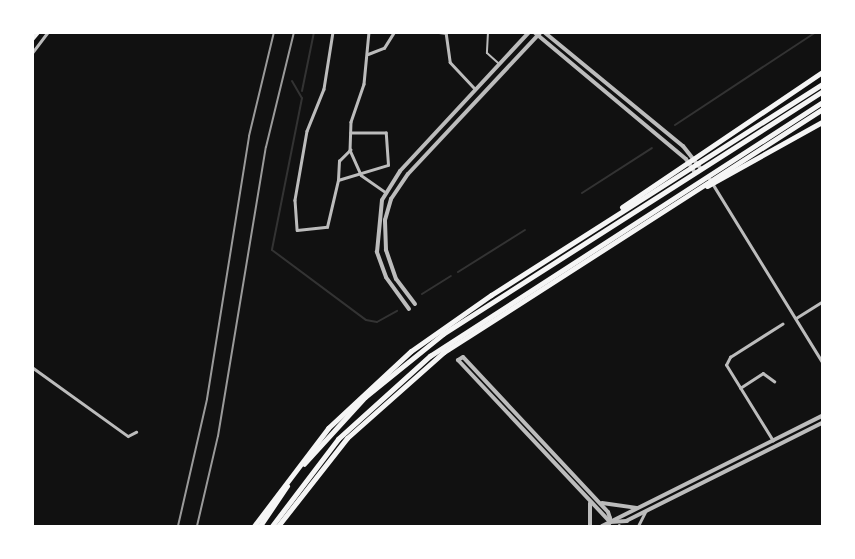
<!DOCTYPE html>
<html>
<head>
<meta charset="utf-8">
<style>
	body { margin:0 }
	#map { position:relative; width:855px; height:559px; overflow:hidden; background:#111; font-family:"PT Sans Narrow",sans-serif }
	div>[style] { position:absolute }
	.stream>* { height:2px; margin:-1px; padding:0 1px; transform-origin:1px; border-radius:1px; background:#333 }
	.pedestrian>* { height:2px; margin:-1px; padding:0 1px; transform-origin:1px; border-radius:1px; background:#bcbcbc }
	.minor>* { height:2.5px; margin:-1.25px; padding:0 1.25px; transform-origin:1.25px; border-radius:1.25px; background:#bcbcbc }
	.tertiary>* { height:4px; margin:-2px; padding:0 2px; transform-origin:2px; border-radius:2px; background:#bcbcbc }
	.primary>* { height:4.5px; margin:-2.25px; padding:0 2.25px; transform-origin:2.25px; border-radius:2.25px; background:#f5f5f5 }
	.trunk>* { height:4.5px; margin:-2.25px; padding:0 2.25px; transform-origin:2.25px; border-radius:2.25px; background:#f5f5f5 }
	.motorway>* { height:5px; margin:-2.5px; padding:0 2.5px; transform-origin:2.5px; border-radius:2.5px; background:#f5f5f5 }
	.rail>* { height:2px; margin:-1px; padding:0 1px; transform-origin:1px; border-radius:1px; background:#9a9a9a }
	span { translate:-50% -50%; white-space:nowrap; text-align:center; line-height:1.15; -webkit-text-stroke:4px #fff; paint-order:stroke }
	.frame { position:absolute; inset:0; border:34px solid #fff; pointer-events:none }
</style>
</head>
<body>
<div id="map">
	<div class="stream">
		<div style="left:292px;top:81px;width:20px;rotate:60deg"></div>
		<div style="left:302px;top:98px;width:155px;rotate:101.2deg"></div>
		<div style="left:272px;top:250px;width:117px;rotate:36.7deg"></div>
		<div style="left:366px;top:320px;width:11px;rotate:10deg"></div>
		<div style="left:377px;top:322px;width:23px;rotate:-29deg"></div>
		<div style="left:302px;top:91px;width:60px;rotate:-78.5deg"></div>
		<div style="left:675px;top:125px;width:169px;rotate:-33.4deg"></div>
		<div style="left:582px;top:193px;width:83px;rotate:-32.7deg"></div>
		<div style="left:458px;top:272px;width:79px;rotate:-32.1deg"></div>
		<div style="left:422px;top:294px;width:34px;rotate:-32deg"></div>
	</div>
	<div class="pedestrian">
		<div style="left:488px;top:32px;width:21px;rotate:93deg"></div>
		<div style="left:487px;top:53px;width:15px;rotate:42deg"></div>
	</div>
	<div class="minor">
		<div style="left:333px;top:32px;width:58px;rotate:99deg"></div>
		<div style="left:324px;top:89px;width:45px;rotate:112deg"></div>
		<div style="left:307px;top:131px;width:70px;rotate:99.9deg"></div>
		<div style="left:295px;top:200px;width:30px;rotate:86deg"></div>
		<div style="left:297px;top:230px;width:30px;rotate:-6deg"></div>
		<div style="left:327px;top:227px;width:48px;rotate:-76.8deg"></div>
		<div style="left:338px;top:180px;width:52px;rotate:-16.7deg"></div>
		<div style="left:388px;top:165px;width:32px;rotate:-94deg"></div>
		<div style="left:386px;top:133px;width:35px;rotate:180deg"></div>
		<div style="left:369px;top:32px;width:52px;rotate:95.5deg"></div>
		<div style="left:364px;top:84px;width:40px;rotate:108.9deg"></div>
		<div style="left:351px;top:122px;width:28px;rotate:92deg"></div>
		<div style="left:350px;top:150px;width:27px;rotate:66deg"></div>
		<div style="left:361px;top:175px;width:29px;rotate:35deg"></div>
		<div style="left:439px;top:32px;width:7px;rotate:8deg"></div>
		<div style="left:446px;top:32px;width:30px;rotate:82deg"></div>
		<div style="left:450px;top:62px;width:37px;rotate:47deg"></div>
		<div style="left:32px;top:53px;width:26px;rotate:-53deg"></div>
		<div style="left:368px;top:54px;width:17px;rotate:-21deg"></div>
		<div style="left:384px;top:48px;width:19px;rotate:-58deg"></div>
		<div style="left:708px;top:176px;width:217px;rotate:58.4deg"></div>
		<div style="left:338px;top:180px;width:19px;rotate:-87deg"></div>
		<div style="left:339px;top:161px;width:16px;rotate:-45deg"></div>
		<div style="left:796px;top:318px;width:31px;rotate:-32deg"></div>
		<div style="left:32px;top:367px;width:118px;rotate:35.7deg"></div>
		<div style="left:128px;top:436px;width:9px;rotate:-27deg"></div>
		<div style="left:740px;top:388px;width:27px;rotate:-33deg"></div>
		<div style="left:763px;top:373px;width:14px;rotate:36deg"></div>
		<div style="left:773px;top:441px;width:89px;rotate:-121.7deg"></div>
		<div style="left:726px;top:365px;width:9px;rotate:-63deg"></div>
		<div style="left:730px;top:357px;width:62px;rotate:-32.4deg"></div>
		<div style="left:619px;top:525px;width:1px;rotate:45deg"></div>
		<div style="left:638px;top:526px;width:16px;rotate:-63deg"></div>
	</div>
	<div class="tertiary">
		<div style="left:534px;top:32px;width:198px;rotate:39.9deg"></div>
		<div style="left:686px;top:159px;width:17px;rotate:57deg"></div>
		<div style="left:544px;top:32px;width:180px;rotate:39.4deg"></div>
		<div style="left:683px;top:146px;width:29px;rotate:52deg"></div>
		<div style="left:415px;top:304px;width:31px;rotate:-127deg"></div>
		<div style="left:396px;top:279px;width:31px;rotate:-109deg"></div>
		<div style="left:386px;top:250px;width:30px;rotate:-92deg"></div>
		<div style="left:385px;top:220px;width:22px;rotate:-74deg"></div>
		<div style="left:391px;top:199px;width:30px;rotate:-56deg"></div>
		<div style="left:408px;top:174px;width:195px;rotate:-46.9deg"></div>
		<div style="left:409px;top:309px;width:39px;rotate:-126deg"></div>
		<div style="left:386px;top:277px;width:27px;rotate:-110deg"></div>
		<div style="left:377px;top:252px;width:52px;rotate:-84.5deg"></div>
		<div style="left:382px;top:200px;width:34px;rotate:-58deg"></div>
		<div style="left:400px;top:171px;width:190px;rotate:-47.1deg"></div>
		<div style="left:602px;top:503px;width:35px;rotate:8deg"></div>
		<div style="left:626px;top:521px;width:219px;rotate:-26.6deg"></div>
		<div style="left:590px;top:526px;width:23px;rotate:-90deg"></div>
		<div style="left:602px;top:526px;width:246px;rotate:-26.6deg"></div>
		<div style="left:608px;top:526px;width:4px;rotate:-63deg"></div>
		<div style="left:610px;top:522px;width:4px;rotate:-90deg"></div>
		<div style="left:610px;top:518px;width:6px;rotate:-108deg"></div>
		<div style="left:608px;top:512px;width:212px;rotate:-133.1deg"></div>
		<div style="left:463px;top:357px;width:6px;rotate:149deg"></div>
		<div style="left:458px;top:360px;width:222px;rotate:46.8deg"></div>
		<div style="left:610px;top:522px;width:17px;rotate:-3deg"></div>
	</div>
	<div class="primary">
		<div style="left:32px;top:38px;width:8px;rotate:-50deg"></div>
	</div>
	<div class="trunk">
		<div style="left:304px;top:464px;width:91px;rotate:-47.7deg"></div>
		<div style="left:365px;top:397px;width:100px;rotate:-38.9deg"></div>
		<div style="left:443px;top:334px;width:450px;rotate:-32.6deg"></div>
		<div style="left:260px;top:526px;width:48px;rotate:-56deg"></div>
		<div style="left:272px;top:526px;width:109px;rotate:-52.8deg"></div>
		<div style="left:338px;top:439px;width:124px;rotate:-42.1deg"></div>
		<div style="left:430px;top:356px;width:467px;rotate:-32.9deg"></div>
	</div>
	<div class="motorway">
		<div style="left:707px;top:186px;width:132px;rotate:-29.1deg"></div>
		<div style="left:622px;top:207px;width:241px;rotate:-34deg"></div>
		<div style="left:254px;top:526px;width:123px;rotate:-52.9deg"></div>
		<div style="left:328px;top:428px;width:113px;rotate:-42.9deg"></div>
		<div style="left:411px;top:351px;width:98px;rotate:-35deg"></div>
		<div style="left:491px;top:295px;width:393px;rotate:-32.5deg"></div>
		<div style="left:278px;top:526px;width:112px;rotate:-51.9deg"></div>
		<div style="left:347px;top:438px;width:130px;rotate:-41.6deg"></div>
		<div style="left:444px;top:352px;width:449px;rotate:-32.7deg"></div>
	</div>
	<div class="rail">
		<div style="left:178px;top:526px;width:130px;rotate:-77.1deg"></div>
		<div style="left:207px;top:399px;width:266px;rotate:-80.9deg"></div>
		<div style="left:249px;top:136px;width:107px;rotate:-76.5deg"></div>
		<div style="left:197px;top:526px;width:92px;rotate:-76.9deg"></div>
		<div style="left:218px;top:436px;width:293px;rotate:-80.6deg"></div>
		<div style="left:266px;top:147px;width:118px;rotate:-76.3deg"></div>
	</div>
	<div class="frame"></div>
</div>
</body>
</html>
